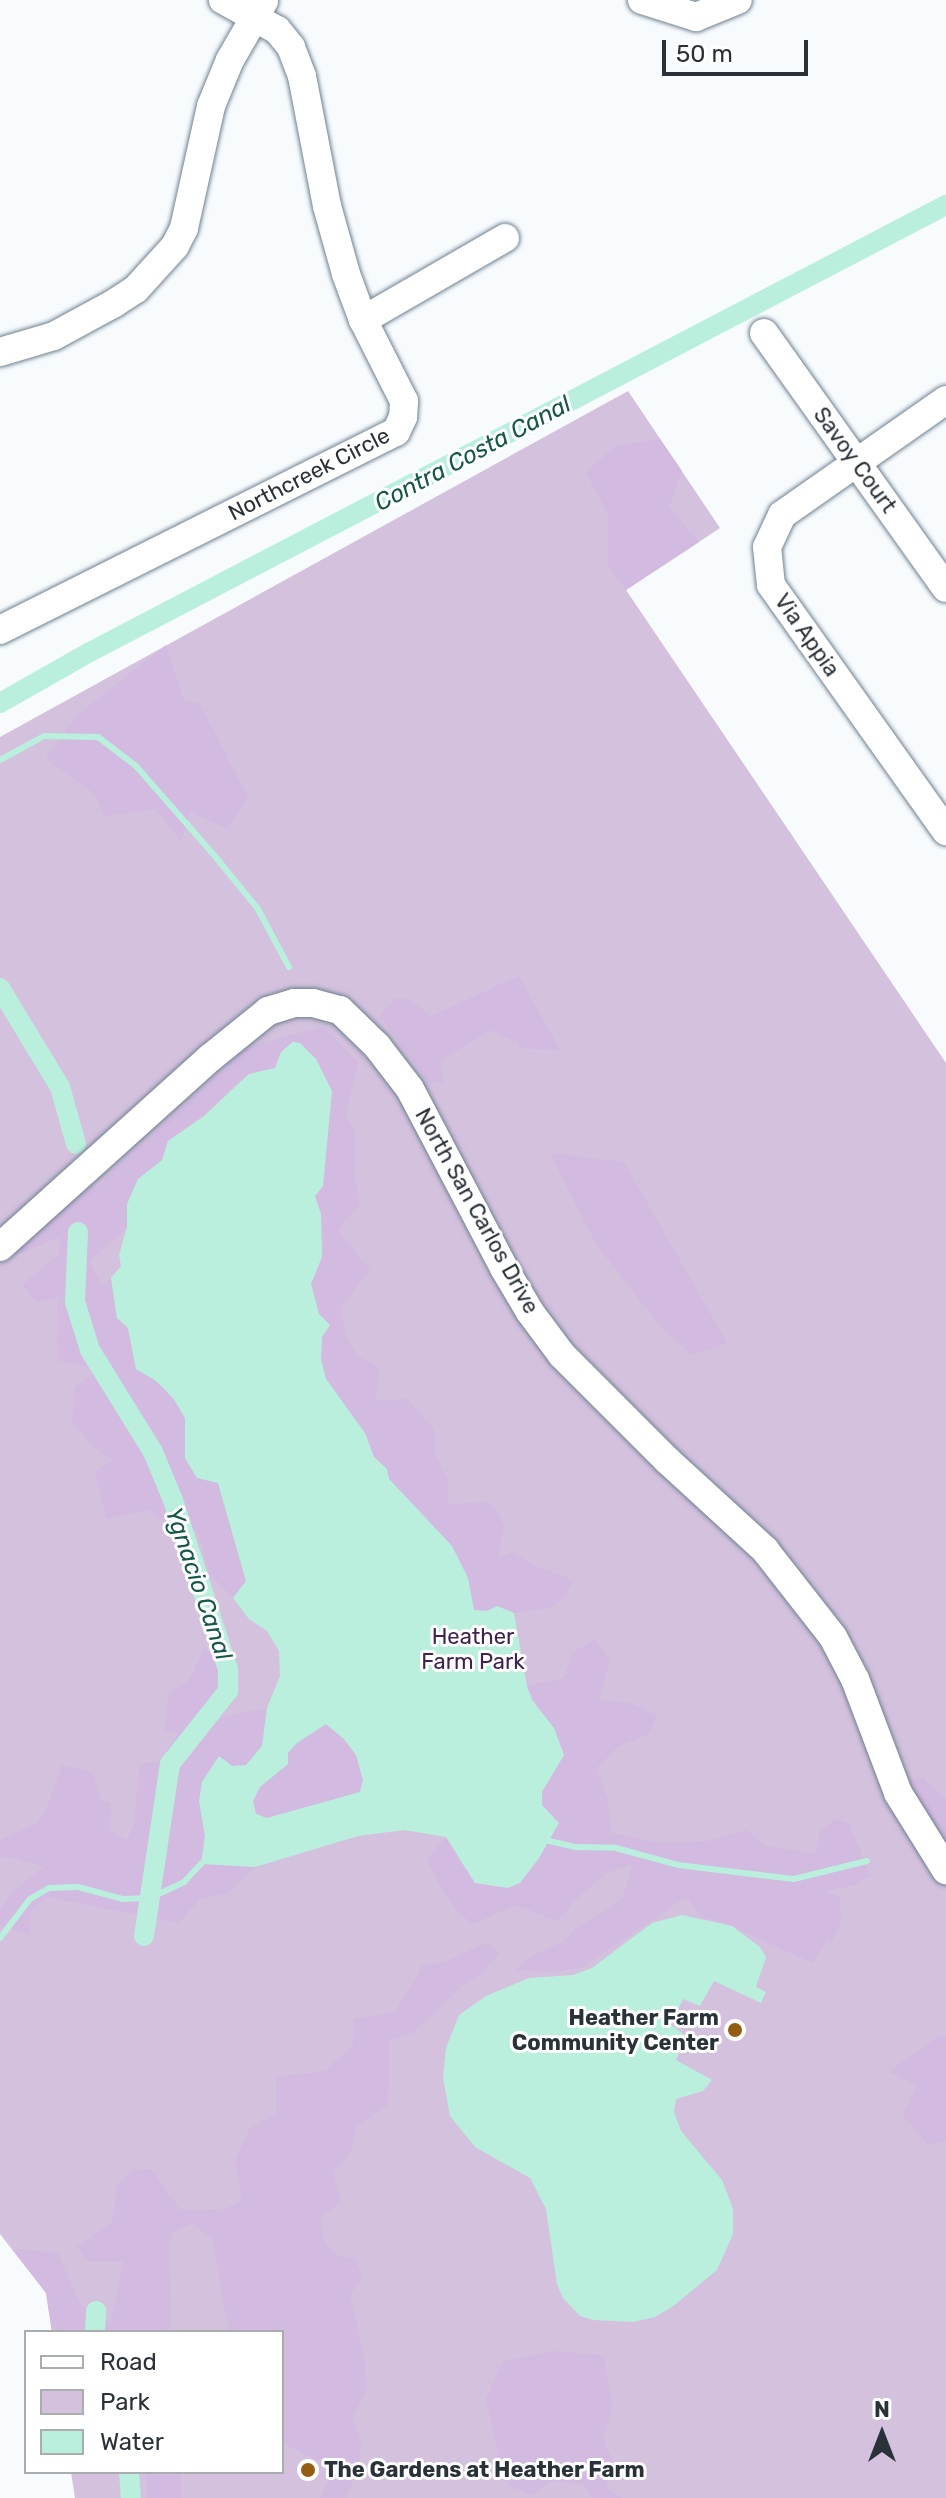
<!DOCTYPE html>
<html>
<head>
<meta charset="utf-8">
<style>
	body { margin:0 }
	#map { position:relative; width:946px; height:2498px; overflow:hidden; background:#f7fbfe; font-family:Rubik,sans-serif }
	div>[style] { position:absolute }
	.green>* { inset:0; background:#d3c1de }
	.forest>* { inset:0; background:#d2bae1; transform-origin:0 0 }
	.water>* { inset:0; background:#baefdd }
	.stream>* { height:6px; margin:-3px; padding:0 3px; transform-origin:3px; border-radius:3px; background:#baefdd }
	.canal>* { height:20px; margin:-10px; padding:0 10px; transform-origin:10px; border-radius:10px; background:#baefdd }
	.roads { filter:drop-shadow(0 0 2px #6f8292) drop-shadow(0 0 2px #6f8292) }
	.minor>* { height:28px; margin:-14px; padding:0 14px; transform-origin:14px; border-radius:14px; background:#fff }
	.dots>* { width:22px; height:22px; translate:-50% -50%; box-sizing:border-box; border:4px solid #fff; border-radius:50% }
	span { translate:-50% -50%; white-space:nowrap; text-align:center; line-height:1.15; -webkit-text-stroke:6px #fff; paint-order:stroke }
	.street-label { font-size:22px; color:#293238 }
	.park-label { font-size:22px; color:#402151 }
	.poi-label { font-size:22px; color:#293238; font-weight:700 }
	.right { translate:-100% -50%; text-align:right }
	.left { translate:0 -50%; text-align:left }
	.water-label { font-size:24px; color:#155848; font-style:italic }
	.legend { position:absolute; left:24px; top:2330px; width:260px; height:144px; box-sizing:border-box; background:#fff; border:2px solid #a9adaf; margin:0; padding:10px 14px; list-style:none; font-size:24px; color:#293238 }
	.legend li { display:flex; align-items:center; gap:16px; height:40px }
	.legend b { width:40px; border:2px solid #a9adaf }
	.north { position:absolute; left:842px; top:2394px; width:80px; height:80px; -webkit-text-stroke:6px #fff; paint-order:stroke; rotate:0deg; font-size:22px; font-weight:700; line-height:32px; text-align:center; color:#293238 }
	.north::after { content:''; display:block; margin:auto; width:28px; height:36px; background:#293238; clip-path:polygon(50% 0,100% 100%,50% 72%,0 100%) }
	.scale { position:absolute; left:662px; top:40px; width:146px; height:36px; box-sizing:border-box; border:4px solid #293238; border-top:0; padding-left:10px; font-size:24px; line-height:28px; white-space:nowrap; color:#293238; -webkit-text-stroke:6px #fff; paint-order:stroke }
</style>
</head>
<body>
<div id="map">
	<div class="green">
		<div style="clip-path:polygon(628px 391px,720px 528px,626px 590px,946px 1063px,946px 2498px,75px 2498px,71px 2472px,282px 2472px,282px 2332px,52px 2332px,46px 2293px,0 2234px,0 737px)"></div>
	</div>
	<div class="forest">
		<div style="clip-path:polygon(660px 439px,682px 471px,669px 507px,699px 542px,626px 590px,608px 566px,608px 513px,586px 473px,615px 446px)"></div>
		<div style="clip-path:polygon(166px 645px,184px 700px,200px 704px,248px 798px,227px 829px,190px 811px,181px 842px,156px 809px,104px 816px,95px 794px,46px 759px,75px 717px)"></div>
		<div style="clip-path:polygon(519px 976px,560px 1050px,519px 1048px,518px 1043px,491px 1030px,440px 1060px,444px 1082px,429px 1083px,380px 1016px,394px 999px,401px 998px,412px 1001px,431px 1016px)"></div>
		<div style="clip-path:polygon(324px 1027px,358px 1062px,346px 1115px,355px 1132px,354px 1173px,360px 1204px,338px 1230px,370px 1270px,341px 1307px,346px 1336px,357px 1356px,379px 1367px,376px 1401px,407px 1399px,434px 1429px,435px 1455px,448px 1479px,448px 1504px,489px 1502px,498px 1514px,504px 1526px,498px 1559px,511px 1552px,537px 1567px,573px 1580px,566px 1596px,551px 1607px,514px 1613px,497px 1606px,487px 1611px,474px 1610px,468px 1578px,428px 1519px,389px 1479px,387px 1469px,374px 1457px,365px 1433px,326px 1379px,321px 1359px,322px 1337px,330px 1325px,319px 1314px,311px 1284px,322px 1257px,324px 1236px,315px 1196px,325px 1163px,332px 1091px,325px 1077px,275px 1068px,249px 1074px,232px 1087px,204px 1116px,168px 1141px,162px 1160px,138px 1180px,127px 1204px,128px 1227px,89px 1261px,103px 1285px,111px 1278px,116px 1318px,128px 1328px,136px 1369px,164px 1387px,185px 1418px,185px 1458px,197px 1478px,218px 1483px,246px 1581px,233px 1598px,210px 1575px,197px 1530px,171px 1525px,149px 1510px,106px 1518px,95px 1471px,113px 1460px,95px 1449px,72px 1422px,74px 1388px,98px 1369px,57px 1360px,58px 1298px,36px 1302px,22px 1285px,59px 1254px,60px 1237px,16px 1255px,13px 1235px,71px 1185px,99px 1187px,115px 1168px,249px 1046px)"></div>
		<div style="clip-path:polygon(550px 1153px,624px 1162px,727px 1343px,692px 1355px,663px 1329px,597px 1246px)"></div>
		<div style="clip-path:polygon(595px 1639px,610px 1660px,599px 1700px,629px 1703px,657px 1715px,649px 1734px,619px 1746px,597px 1768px,608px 1800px,611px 1833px,661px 1843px,708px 1841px,746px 1830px,765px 1845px,816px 1854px,819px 1832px,836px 1818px,850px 1825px,870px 1876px,853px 1885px,824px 1892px,840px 1897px,841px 1921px,832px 1942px,827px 1939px,813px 1963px,722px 1922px,704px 1918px,686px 1897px,581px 1968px,552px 1972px,514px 1970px,533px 1955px,565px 1941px,575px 1929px,622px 1899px,633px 1864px,606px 1873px,573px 1902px,559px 1921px,515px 1905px,473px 1924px,458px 1912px,441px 1888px,427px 1860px,446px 1837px,465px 1870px,520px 1883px,539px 1858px,548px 1842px,549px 1816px,542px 1805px,542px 1792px,547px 1778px,558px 1766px,541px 1713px,527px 1686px,564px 1678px,572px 1653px)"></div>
		<div style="clip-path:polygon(204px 1649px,238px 1674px,235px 1700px,220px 1718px,267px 1708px,262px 1746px,246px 1765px,232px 1766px,202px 1823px,205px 1836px,202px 1864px,255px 1867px,228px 1893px,200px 1899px,178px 1923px,48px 1897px,32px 1909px,29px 1935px,0 1925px,0 1911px,12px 1892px,44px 1867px,17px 1858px,0 1857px,0 1840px,37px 1824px,47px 1808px,62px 1765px,93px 1772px,100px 1799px,111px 1803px,110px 1831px,127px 1840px,134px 1825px,139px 1765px,162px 1760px,179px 1732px,165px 1730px,169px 1693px,189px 1680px)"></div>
		<div style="clip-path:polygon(325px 1724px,344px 1739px,356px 1755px,363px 1780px,360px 1792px,267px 1818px,256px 1814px,252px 1801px,260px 1787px,288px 1764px,287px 1753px,297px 1743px)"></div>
		<div style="clip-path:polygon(924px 1778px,946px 1800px,946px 1849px,906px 1780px)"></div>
		<div style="clip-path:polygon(488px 1942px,499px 1954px,481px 1974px,458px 1989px,414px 2032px,390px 2040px,388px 2105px,357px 2125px,350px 2154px,333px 2172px,341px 2202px,321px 2217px,323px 2239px,336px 2255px,356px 2259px,362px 2278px,350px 2295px,365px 2361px,367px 2390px,352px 2417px,361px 2442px,358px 2471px,346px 2498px,320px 2498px,334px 2468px,282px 2443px,282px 2332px,229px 2332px,212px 2239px,193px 2223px,173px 2231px,169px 2245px,171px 2332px,52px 2332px,46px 2293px,12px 2249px,58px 2253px,81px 2306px,111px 2323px,123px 2261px,87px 2261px,77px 2247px,112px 2222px,117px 2186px,132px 2170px,152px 2169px,180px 2210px,225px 2209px,242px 2201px,235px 2160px,250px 2128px,276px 2114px,276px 2077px,325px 2071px,353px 2045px,353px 2019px,395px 2012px,423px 1965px,445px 1962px)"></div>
		<div style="clip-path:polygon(940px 2035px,946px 2037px,946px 2140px,928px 2145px,903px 2115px,917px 2086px,889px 2072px)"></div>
		<div style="clip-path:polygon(558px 2351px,604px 2356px,612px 2407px,603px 2439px,613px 2462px,606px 2487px,622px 2498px,593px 2498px,583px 2485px,552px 2481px,531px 2495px,508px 2485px,503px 2477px,486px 2398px,503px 2361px)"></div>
		<div style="left:146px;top:2472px;width:35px;height:26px"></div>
	</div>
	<div class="water">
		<div style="clip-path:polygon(evenodd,293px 1042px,300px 1043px,316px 1059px,332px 1091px,323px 1186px,315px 1196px,321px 1214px,322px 1257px,311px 1284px,319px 1314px,330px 1325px,322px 1337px,321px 1359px,326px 1379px,365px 1433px,374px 1457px,387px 1469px,389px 1479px,452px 1546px,468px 1578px,474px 1610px,487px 1611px,497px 1606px,514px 1613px,527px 1686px,532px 1700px,554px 1728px,564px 1755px,542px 1792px,542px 1805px,559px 1823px,539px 1858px,520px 1883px,508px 1888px,475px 1883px,446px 1837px,404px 1830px,358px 1836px,255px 1867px,201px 1864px,205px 1836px,199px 1801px,202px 1782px,219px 1756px,232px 1766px,246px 1765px,262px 1746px,267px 1708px,280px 1676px,279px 1651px,267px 1631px,249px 1619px,233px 1598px,246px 1581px,218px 1483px,197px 1478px,185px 1458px,185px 1418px,174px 1399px,155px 1380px,136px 1369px,128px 1328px,117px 1318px,111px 1278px,121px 1266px,119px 1255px,127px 1227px,127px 1204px,138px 1179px,162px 1160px,168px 1141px,204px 1116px,249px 1074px,275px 1068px,281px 1052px,293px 1042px,326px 1724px,344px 1739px,356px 1755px,363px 1780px,360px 1792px,267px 1818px,256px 1814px,253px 1801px,260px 1787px,288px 1764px,288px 1753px,297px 1743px,326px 1724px)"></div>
		<div style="clip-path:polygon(682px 1915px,732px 1926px,760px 1947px,766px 1957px,756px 1987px,766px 1992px,761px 2003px,714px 1981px,700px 2006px,683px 1999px,671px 2025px,686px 2036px,676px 2060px,712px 2080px,703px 2091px,676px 2099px,674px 2112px,681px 2131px,722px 2180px,733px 2209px,733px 2234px,717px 2270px,672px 2307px,655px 2317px,633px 2322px,593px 2320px,580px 2316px,563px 2298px,557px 2284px,546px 2209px,530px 2178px,475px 2147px,450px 2116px,443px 2078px,446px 2048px,459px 2015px,486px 1996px,529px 1978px,573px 1975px,592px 1968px,652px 1923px)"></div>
	</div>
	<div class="stream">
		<div style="left:0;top:760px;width:50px;rotate:-28.6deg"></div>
		<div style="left:44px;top:736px;width:54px;rotate:1.1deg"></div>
		<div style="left:98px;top:737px;width:48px;rotate:37.3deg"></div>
		<div style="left:136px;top:766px;width:118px;rotate:48.8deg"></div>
		<div style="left:214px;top:855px;width:70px;rotate:50.8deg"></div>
		<div style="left:258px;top:909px;width:66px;rotate:61.9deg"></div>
		<div style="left:541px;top:1839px;width:37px;rotate:13deg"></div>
		<div style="left:577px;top:1847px;width:39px;rotate:1deg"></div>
		<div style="left:616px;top:1848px;width:64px;rotate:15.3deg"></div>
		<div style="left:678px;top:1865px;width:117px;rotate:6.9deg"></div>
		<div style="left:794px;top:1879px;width:75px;rotate:-13.9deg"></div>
		<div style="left:0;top:1938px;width:49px;rotate:-52.4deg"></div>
		<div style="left:30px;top:1899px;width:22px;rotate:-30deg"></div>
		<div style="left:49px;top:1888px;width:29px;rotate:-2deg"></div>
		<div style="left:78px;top:1887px;width:47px;rotate:14.9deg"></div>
		<div style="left:123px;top:1899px;width:27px;rotate:-2deg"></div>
		<div style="left:150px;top:1898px;width:38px;rotate:-25deg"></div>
		<div style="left:184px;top:1882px;width:25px;rotate:-47deg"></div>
	</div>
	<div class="canal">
		<div style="left:0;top:703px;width:101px;rotate:-29.6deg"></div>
		<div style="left:88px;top:653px;width:968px;rotate:-27.57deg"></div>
		<div style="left:0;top:988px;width:116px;rotate:58.8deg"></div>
		<div style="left:60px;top:1087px;width:59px;rotate:74.3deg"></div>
		<div style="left:78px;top:1232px;width:70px;rotate:92.5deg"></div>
		<div style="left:75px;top:1302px;width:50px;rotate:72.6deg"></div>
		<div style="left:90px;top:1350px;width:120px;rotate:58.3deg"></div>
		<div style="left:153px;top:1452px;width:52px;rotate:67.4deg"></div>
		<div style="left:173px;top:1500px;width:178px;rotate:72deg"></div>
		<div style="left:228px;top:1669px;width:22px;rotate:90deg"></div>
		<div style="left:228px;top:1691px;width:93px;rotate:128.5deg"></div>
		<div style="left:170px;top:1764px;width:174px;rotate:98.6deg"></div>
		<div style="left:95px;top:2332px;width:21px;rotate:-87deg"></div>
		<div style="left:129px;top:2472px;width:26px;rotate:86deg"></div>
	</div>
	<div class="roads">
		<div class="minor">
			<div style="left:642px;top:0;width:57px;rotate:17.5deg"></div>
			<div style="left:696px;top:17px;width:45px;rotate:-22deg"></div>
			<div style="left:363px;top:320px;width:164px;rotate:-30deg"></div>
			<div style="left:764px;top:333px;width:313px;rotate:54.5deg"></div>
			<div style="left:0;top:352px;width:56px;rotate:-16.5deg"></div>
			<div style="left:54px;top:336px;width:67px;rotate:-28.5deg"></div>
			<div style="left:113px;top:304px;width:27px;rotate:-33deg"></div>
			<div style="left:136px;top:289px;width:58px;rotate:-47.8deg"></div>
			<div style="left:175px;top:246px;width:20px;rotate:-63deg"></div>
			<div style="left:184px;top:228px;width:125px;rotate:-77.5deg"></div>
			<div style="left:211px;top:106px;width:50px;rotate:-67.6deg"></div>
			<div style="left:230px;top:60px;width:68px;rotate:-60deg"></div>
			<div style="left:946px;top:400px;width:200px;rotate:145deg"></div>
			<div style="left:782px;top:515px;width:35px;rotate:115deg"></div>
			<div style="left:767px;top:547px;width:38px;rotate:84deg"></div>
			<div style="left:771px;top:585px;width:302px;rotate:54.6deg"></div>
			<div style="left:0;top:630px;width:443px;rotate:-26.6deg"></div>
			<div style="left:396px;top:432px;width:17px;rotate:-65deg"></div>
			<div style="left:403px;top:417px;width:16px;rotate:-86deg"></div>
			<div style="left:404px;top:401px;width:91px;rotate:-116.8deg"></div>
			<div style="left:363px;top:320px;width:49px;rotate:-110.3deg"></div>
			<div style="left:346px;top:274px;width:71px;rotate:-105.6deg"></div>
			<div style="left:327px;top:206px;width:132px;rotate:-100.9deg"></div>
			<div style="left:302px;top:76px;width:31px;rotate:-111deg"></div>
			<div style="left:291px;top:47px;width:22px;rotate:-129deg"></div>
			<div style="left:277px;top:30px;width:62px;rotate:-150.9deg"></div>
			<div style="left:0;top:1247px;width:283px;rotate:-42deg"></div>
			<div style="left:210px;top:1058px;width:75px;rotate:-39deg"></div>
			<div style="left:268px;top:1011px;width:27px;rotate:-17deg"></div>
			<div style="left:294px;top:1003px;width:19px"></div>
			<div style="left:313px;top:1003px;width:28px;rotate:15deg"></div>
			<div style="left:340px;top:1010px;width:52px;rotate:44.2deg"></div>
			<div style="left:377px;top:1046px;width:54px;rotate:52.5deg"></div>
			<div style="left:410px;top:1089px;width:202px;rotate:62.3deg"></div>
			<div style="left:504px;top:1268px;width:51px;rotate:59.4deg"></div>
			<div style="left:530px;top:1312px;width:54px;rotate:53.3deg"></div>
			<div style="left:562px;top:1355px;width:150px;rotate:45deg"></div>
			<div style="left:668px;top:1461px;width:132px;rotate:42.5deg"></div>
			<div style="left:765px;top:1550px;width:110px;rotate:52deg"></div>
			<div style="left:833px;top:1637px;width:47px;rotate:62.4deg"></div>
			<div style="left:855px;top:1679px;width:122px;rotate:69.3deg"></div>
			<div style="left:898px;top:1793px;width:91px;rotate:58.1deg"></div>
		</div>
	</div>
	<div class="dots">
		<div style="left:735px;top:2030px;background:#935e13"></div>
		<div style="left:308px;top:2470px;background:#935e13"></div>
	</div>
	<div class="street-label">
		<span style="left:855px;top:460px;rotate:54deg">Savoy Court</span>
		<span style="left:309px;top:474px;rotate:-27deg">Northcreek Circle</span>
		<span style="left:807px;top:635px;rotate:55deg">Via Appia</span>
		<span style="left:477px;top:1211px;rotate:61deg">North San Carlos Drive</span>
	</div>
	<div class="park-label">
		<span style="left:473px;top:1649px">Heather<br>Farm Park</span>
	</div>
	<div class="poi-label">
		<span class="right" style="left:719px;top:2030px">Heather Farm<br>Community Center</span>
		<span class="left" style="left:324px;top:2470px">The Gardens at Heather Farm</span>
	</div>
	<div class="water-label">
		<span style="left:473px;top:454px;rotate:-28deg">Contra Costa Canal</span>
		<span style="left:198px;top:1584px;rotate:71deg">Ygnacio Canal</span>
	</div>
	<ul class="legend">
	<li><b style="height:10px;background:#fff"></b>Road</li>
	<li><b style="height:22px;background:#d3c1de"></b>Park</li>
	<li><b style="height:22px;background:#baefdd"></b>Water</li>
	</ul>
	<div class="north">N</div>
	<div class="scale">50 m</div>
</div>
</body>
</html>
